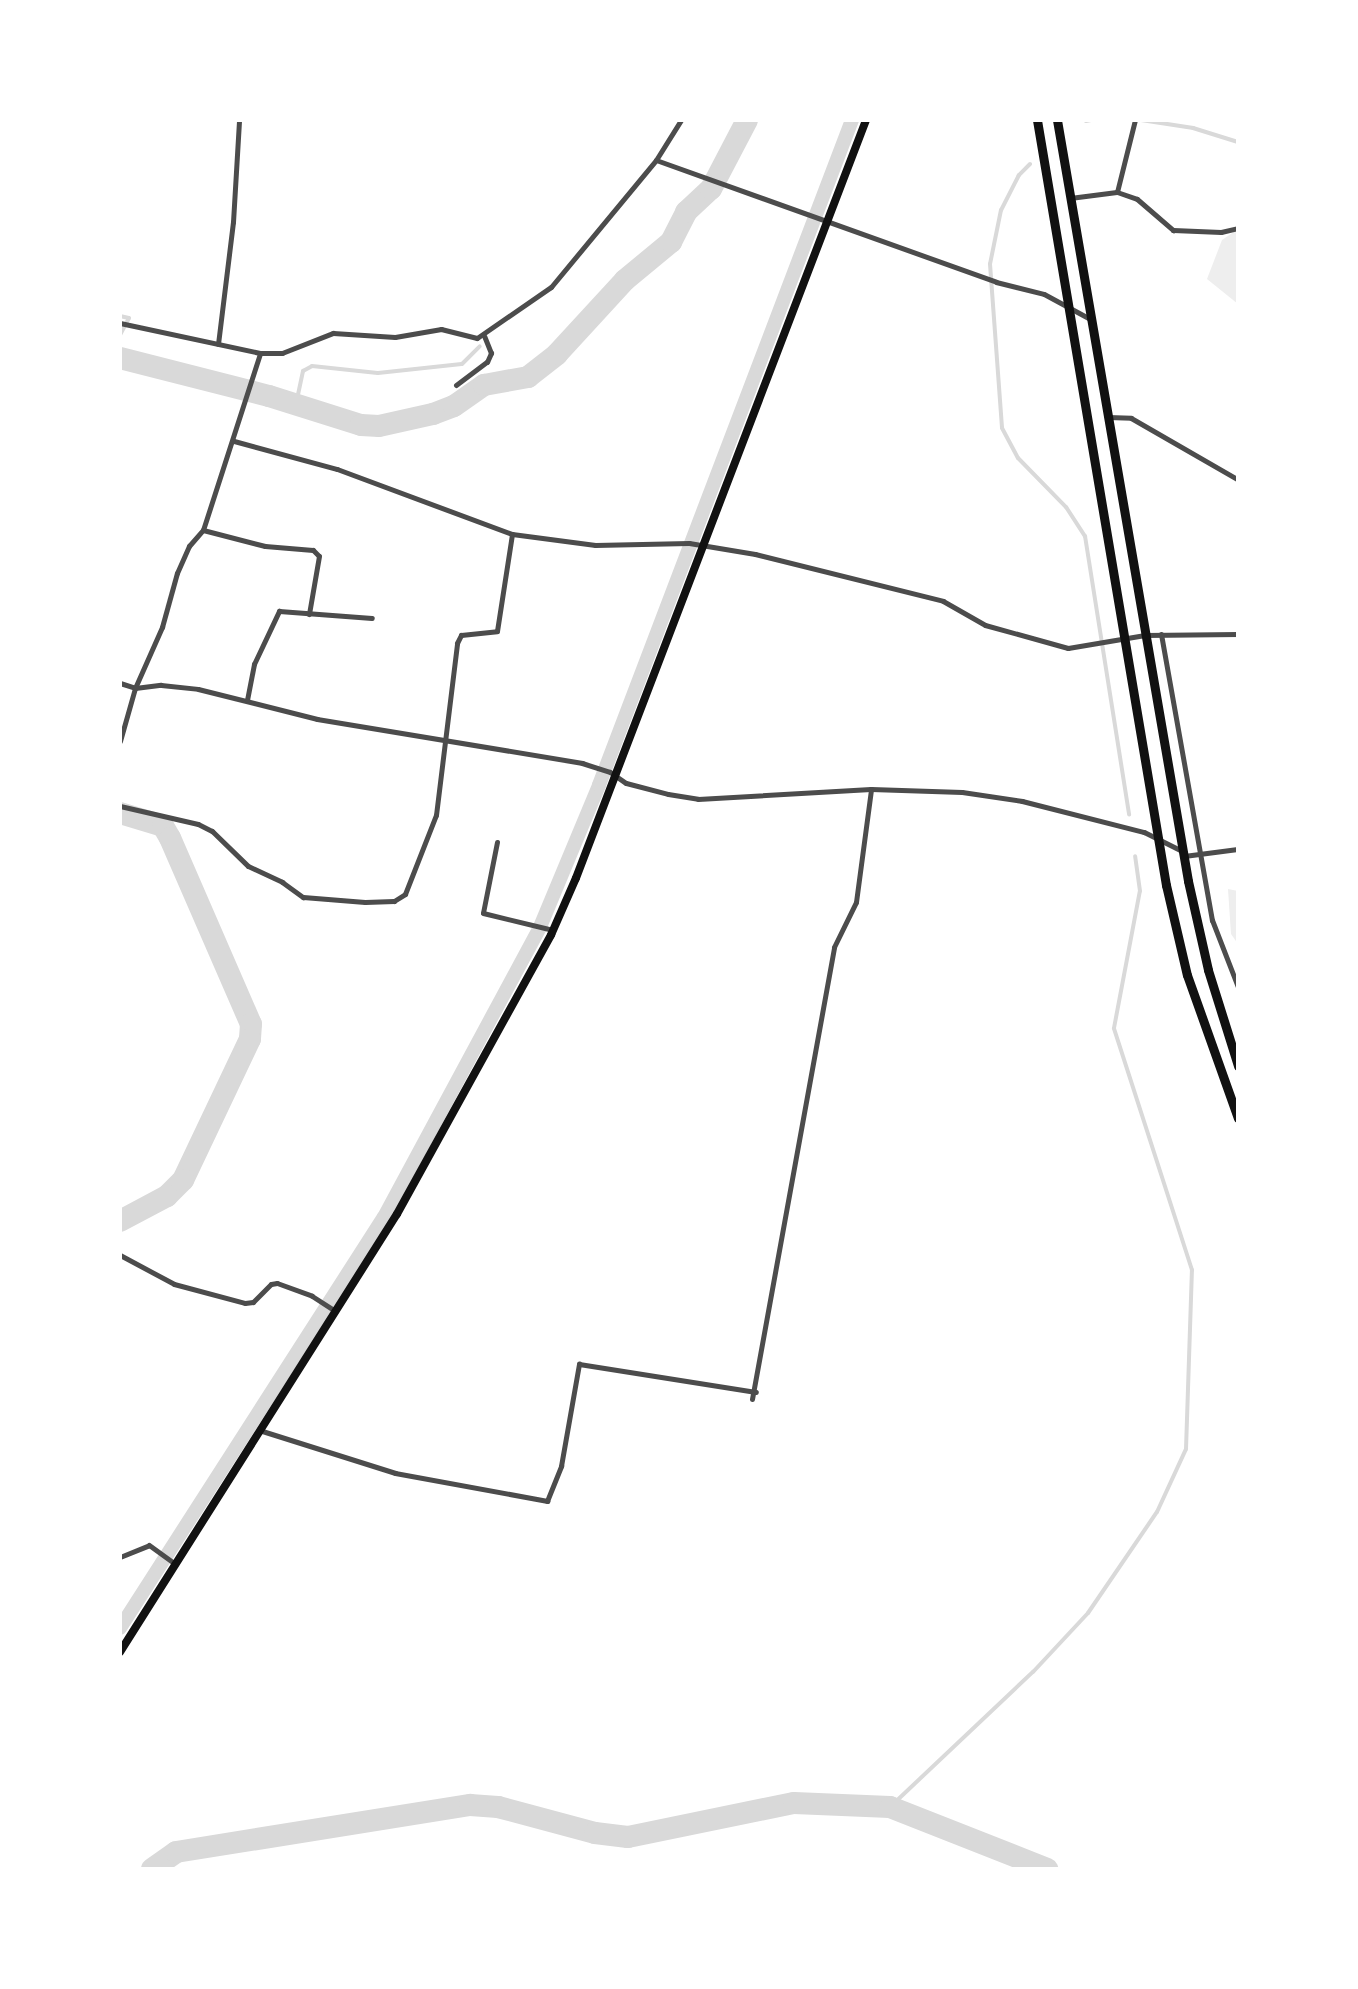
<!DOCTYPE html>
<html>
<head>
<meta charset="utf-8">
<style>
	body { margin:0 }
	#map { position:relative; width:1358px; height:1989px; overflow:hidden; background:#fff; font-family:Figtree,sans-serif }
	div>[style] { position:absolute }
	.green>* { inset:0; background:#eee }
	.stream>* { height:4px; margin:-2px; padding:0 2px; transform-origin:2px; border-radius:2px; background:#d9d9d9 }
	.canal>* { height:14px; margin:-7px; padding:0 7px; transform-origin:7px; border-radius:7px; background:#d9d9d9 }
	.river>* { height:22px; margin:-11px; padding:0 11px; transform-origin:11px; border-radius:11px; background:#d9d9d9 }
	.minor>* { height:5px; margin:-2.5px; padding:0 2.5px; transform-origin:2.5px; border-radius:2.5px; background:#4c4c4c }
	.primary>* { height:8px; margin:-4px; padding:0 4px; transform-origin:4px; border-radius:4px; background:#111 }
	.trunk>* { height:9px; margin:-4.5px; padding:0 4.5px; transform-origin:4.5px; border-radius:4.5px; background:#111 }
	span { translate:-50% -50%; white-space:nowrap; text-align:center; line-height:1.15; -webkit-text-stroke:8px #fff; paint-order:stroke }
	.frame { position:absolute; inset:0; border:122px solid #fff; pointer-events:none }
</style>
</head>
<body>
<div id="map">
	<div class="green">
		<div style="clip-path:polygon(1238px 229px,1238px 304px,1207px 279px,1222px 240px)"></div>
		<div style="clip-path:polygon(1228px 889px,1238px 891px,1238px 944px,1231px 934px)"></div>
	</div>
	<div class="stream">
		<div style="left:1141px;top:120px;width:53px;rotate:8.7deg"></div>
		<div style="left:1193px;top:128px;width:47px;rotate:17.3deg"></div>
		<div style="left:1086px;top:121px;width:5px;rotate:-11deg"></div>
		<div style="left:1030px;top:164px;width:16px;rotate:135deg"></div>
		<div style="left:1019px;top:175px;width:39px;rotate:117deg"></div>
		<div style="left:1001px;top:210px;width:55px;rotate:101.5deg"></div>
		<div style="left:990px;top:264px;width:164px;rotate:85.8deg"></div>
		<div style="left:1002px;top:428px;width:34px;rotate:62deg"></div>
		<div style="left:1018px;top:458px;width:69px;rotate:45.6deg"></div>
		<div style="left:1066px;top:507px;width:35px;rotate:57deg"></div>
		<div style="left:1085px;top:536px;width:282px;rotate:81deg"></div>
		<div style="left:120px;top:316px;width:9px;rotate:13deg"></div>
		<div style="left:129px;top:318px;width:19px;rotate:118deg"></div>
		<div style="left:296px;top:404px;width:34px;rotate:-78deg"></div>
		<div style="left:303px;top:371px;width:10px;rotate:-29deg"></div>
		<div style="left:312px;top:366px;width:66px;rotate:6.1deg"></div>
		<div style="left:378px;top:373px;width:84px;rotate:-6.1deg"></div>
		<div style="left:462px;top:364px;width:25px;rotate:-45deg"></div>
		<div style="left:890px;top:1807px;width:197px;rotate:-43.4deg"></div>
		<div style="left:1033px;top:1672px;width:81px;rotate:-47deg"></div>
		<div style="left:1088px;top:1613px;width:122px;rotate:-55.7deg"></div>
		<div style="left:1157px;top:1512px;width:69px;rotate:-65.3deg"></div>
		<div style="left:1186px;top:1449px;width:179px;rotate:-88.1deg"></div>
		<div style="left:1192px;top:1270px;width:254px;rotate:-107.9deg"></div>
		<div style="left:1114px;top:1028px;width:139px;rotate:-79.3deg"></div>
		<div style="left:1140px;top:891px;width:35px;rotate:-98deg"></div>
	</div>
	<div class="canal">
		<div style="left:120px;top:1628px;width:488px;rotate:-57.3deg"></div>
		<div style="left:384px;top:1217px;width:329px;rotate:-61.7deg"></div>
		<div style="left:540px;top:927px;width:154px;rotate:-67.4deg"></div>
		<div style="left:599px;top:785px;width:712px;rotate:-69.17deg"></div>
	</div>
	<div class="river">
		<div style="left:120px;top:358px;width:154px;rotate:14.3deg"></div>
		<div style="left:269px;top:396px;width:96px;rotate:17.5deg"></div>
		<div style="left:361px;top:425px;width:18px;rotate:3deg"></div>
		<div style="left:379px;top:426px;width:55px;rotate:-12.5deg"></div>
		<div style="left:433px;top:414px;width:22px;rotate:-21deg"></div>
		<div style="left:454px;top:406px;width:37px;rotate:-35deg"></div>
		<div style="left:484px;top:385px;width:45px;rotate:-10.3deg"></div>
		<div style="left:528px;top:377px;width:37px;rotate:-38deg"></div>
		<div style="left:557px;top:354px;width:100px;rotate:-47.4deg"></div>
		<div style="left:625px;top:280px;width:60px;rotate:-39.6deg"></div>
		<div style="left:671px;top:242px;width:34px;rotate:-63deg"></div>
		<div style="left:686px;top:212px;width:34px;rotate:-43deg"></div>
		<div style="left:711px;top:189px;width:78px;rotate:-62.4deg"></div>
		<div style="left:120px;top:813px;width:45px;rotate:16.8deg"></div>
		<div style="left:163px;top:826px;width:14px;rotate:60deg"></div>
		<div style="left:170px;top:838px;width:203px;rotate:66.5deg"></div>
		<div style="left:251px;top:1024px;width:15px;rotate:94deg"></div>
		<div style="left:250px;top:1039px;width:156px;rotate:115.4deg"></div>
		<div style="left:183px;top:1180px;width:23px;rotate:135deg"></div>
		<div style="left:167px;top:1196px;width:53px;rotate:152deg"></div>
		<div style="left:152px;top:1869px;width:29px;rotate:-35deg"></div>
		<div style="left:176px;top:1852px;width:298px;rotate:-9.1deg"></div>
		<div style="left:470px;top:1805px;width:28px;rotate:4deg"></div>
		<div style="left:498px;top:1807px;width:100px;rotate:15deg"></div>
		<div style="left:595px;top:1833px;width:33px;rotate:7deg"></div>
		<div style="left:628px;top:1837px;width:169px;rotate:-11.6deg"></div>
		<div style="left:794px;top:1803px;width:96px;rotate:2.4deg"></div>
		<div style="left:890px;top:1807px;width:169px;rotate:21.5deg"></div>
	</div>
	<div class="minor">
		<div style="left:656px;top:160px;width:361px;rotate:19.7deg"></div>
		<div style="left:996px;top:282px;width:49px;rotate:14deg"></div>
		<div style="left:1044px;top:294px;width:52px;rotate:28.5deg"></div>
		<div style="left:1117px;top:192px;width:74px;rotate:-76deg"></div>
		<div style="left:1070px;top:198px;width:47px;rotate:-7.3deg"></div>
		<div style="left:1117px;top:192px;width:21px;rotate:19deg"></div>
		<div style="left:1137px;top:199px;width:48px;rotate:40.7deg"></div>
		<div style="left:1173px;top:230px;width:48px;rotate:2.4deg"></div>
		<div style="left:1221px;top:232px;width:17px;rotate:-13deg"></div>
		<div style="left:120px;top:323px;width:143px;rotate:12.1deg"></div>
		<div style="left:260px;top:353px;width:22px"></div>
		<div style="left:282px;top:353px;width:55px;rotate:-21.4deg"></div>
		<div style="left:333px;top:333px;width:62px;rotate:3.7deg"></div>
		<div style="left:395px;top:337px;width:47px;rotate:-9.9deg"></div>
		<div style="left:441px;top:329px;width:37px;rotate:14deg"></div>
		<div style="left:477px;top:338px;width:90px;rotate:-34.6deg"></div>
		<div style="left:551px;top:287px;width:165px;rotate:-50.4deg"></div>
		<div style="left:656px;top:160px;width:47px;rotate:-58deg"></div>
		<div style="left:218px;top:344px;width:123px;rotate:-83deg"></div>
		<div style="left:233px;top:222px;width:102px;rotate:-86.6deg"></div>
		<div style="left:456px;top:385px;width:39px;rotate:-37deg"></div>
		<div style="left:487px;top:362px;width:10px;rotate:-66deg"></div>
		<div style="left:491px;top:353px;width:18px;rotate:-112deg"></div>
		<div style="left:1108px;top:417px;width:23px;rotate:2deg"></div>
		<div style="left:1131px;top:418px;width:122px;rotate:29.9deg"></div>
		<div style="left:234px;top:441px;width:107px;rotate:15.2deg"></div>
		<div style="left:337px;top:469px;width:187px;rotate:20.4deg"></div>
		<div style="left:512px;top:534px;width:84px;rotate:7.5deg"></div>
		<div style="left:595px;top:545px;width:94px;rotate:-1.2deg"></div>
		<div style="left:689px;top:543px;width:67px;rotate:9.5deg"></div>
		<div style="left:755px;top:554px;width:194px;rotate:14deg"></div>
		<div style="left:943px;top:601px;width:48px;rotate:29.7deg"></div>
		<div style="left:985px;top:625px;width:86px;rotate:15.5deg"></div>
		<div style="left:1068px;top:648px;width:78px;rotate:-9.6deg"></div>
		<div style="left:1145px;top:635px;width:93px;rotate:-0.6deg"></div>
		<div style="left:203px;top:530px;width:64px;rotate:14.5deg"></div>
		<div style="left:265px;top:546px;width:48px;rotate:4.8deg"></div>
		<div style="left:313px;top:550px;width:8px;rotate:45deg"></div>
		<div style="left:319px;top:556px;width:59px;rotate:99.8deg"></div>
		<div style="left:1161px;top:634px;width:291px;rotate:79.9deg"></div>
		<div style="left:1212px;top:920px;width:72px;rotate:68.8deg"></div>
		<div style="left:120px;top:683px;width:16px;rotate:18deg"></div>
		<div style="left:135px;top:688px;width:26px;rotate:-7deg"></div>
		<div style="left:161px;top:685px;width:37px;rotate:6deg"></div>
		<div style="left:198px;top:689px;width:123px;rotate:14.1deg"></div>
		<div style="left:317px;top:719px;width:269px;rotate:9.4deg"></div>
		<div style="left:582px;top:763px;width:29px;rotate:18deg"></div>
		<div style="left:610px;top:772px;width:19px;rotate:35deg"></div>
		<div style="left:626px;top:783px;width:43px;rotate:14.7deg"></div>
		<div style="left:668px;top:794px;width:30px;rotate:9deg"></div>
		<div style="left:698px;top:799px;width:173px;rotate:-3.3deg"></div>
		<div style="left:871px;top:789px;width:91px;rotate:1.9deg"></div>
		<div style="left:962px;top:792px;width:61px;rotate:8.5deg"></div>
		<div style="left:1022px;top:801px;width:126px;rotate:14.3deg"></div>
		<div style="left:1144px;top:832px;width:42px;rotate:26.6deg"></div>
		<div style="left:247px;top:700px;width:37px;rotate:-79deg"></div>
		<div style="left:254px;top:664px;width:59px;rotate:-64.7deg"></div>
		<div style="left:279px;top:611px;width:93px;rotate:4.3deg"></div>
		<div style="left:120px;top:741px;width:55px;rotate:-74.2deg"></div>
		<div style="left:135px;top:688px;width:67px;rotate:-66.1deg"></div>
		<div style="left:162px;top:627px;width:56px;rotate:-74.5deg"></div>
		<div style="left:177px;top:573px;width:30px;rotate:-66deg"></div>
		<div style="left:189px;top:546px;width:21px;rotate:-49deg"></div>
		<div style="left:203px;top:530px;width:186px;rotate:-72.1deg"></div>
		<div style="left:120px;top:806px;width:80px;rotate:13deg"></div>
		<div style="left:198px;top:824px;width:16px;rotate:27deg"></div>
		<div style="left:212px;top:831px;width:50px;rotate:44.2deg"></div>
		<div style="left:248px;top:866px;width:38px;rotate:25deg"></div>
		<div style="left:282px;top:882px;width:26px;rotate:36deg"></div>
		<div style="left:303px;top:897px;width:62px;rotate:4.6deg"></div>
		<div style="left:365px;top:902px;width:29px;rotate:-2deg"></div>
		<div style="left:394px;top:901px;width:13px;rotate:-32deg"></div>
		<div style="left:405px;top:894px;width:85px;rotate:-68.6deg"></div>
		<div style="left:436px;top:815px;width:173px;rotate:-83deg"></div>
		<div style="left:457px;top:643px;width:9px;rotate:-63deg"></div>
		<div style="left:461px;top:635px;width:36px;rotate:-6deg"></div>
		<div style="left:497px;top:631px;width:98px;rotate:-81.2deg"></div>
		<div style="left:497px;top:842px;width:72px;rotate:101.2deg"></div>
		<div style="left:483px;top:913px;width:72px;rotate:13.7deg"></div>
		<div style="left:1184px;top:856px;width:54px;rotate:-7.4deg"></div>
		<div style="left:120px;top:1255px;width:61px;rotate:28.2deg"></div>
		<div style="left:174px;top:1284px;width:73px;rotate:15deg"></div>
		<div style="left:245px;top:1303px;width:8px;rotate:-7deg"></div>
		<div style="left:253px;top:1302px;width:25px;rotate:-45deg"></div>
		<div style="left:271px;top:1284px;width:6px;rotate:-9deg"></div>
		<div style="left:277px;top:1283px;width:37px;rotate:20deg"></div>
		<div style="left:312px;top:1296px;width:27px;rotate:33deg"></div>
		<div style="left:752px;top:1399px;width:459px;rotate:-79.7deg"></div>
		<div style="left:834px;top:947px;width:50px;rotate:-63.9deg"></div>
		<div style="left:856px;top:902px;width:114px;rotate:-82.4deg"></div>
		<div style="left:259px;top:1430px;width:143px;rotate:17.5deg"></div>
		<div style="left:395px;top:1473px;width:155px;rotate:10.4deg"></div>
		<div style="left:547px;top:1501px;width:38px;rotate:-68deg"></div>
		<div style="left:561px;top:1466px;width:104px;rotate:-80deg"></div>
		<div style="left:579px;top:1364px;width:179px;rotate:9deg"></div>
		<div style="left:120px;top:1557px;width:31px;rotate:-22deg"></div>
		<div style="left:149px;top:1545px;width:32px;rotate:36deg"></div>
	</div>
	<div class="primary">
		<div style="left:120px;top:1652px;width:518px;rotate:-57.69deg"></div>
		<div style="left:397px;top:1214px;width:319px;rotate:-61.1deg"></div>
		<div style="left:551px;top:935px;width:62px;rotate:-66.3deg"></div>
		<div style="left:576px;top:878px;width:812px;rotate:-69.06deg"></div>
	</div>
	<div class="trunk">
		<div style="left:1037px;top:120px;width:776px;rotate:80.43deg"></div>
		<div style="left:1166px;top:885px;width:92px;rotate:76.9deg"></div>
		<div style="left:1187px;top:975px;width:152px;rotate:70.4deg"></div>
		<div style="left:1057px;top:120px;width:772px;rotate:80.23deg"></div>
		<div style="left:1188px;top:881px;width:91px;rotate:77.3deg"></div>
		<div style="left:1208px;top:970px;width:101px;rotate:72.6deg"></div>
	</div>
	<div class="frame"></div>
</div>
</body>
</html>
